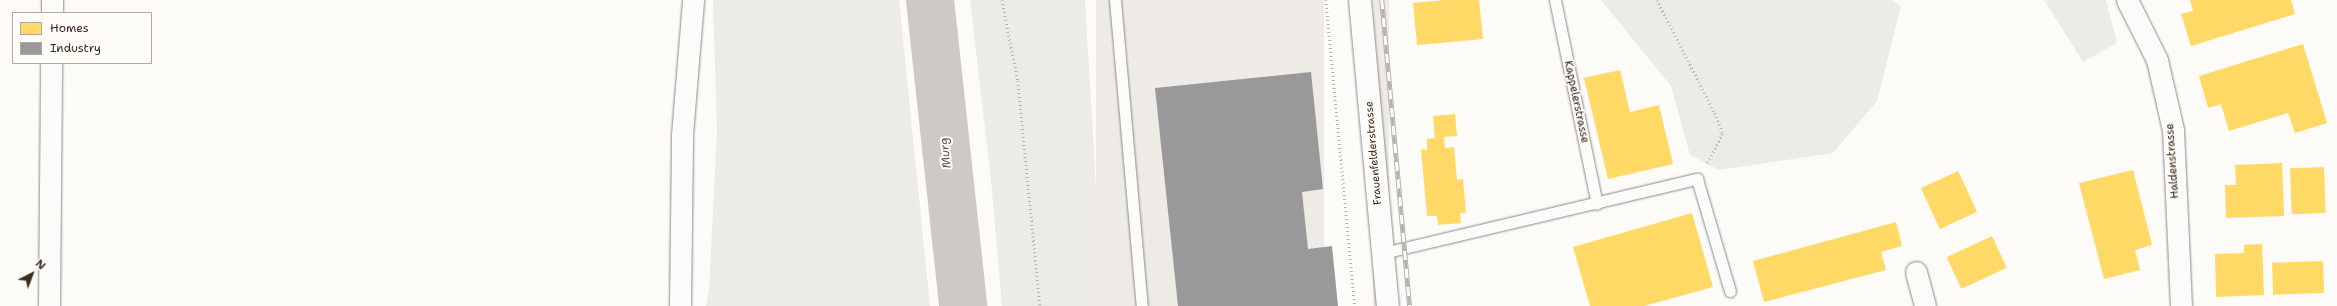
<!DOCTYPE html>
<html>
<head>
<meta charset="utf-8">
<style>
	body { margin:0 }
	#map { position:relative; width:2337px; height:306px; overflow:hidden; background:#fcfbf8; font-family:"Shantell Sans",sans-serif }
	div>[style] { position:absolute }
	.built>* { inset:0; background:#eeebe7; transform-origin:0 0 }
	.green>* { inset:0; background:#edebe6 }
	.homes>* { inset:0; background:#ffd966; transform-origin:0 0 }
	.industry>* { inset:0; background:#999 }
	.river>* { height:48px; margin:-24px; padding:0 24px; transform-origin:24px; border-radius:24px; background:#cec9c4 }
	.path>* { height:2.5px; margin-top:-1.25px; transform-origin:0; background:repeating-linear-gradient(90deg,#b6b4b1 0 1px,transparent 0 4px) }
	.roads { filter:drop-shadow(0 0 1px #8d8985) drop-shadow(0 0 1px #8d8985) }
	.service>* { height:11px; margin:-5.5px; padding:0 5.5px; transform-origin:5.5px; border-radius:5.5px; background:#fbfbf9 }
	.minor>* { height:21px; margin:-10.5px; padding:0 10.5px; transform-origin:10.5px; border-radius:10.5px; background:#fbfbf9 }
	.secondary>* { height:22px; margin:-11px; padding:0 11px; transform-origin:11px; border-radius:11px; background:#fbfbf9 }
	.rail>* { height:4.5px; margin-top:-2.25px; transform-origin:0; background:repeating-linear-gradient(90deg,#fdfcf7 0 9px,#b6b4b1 0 18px); box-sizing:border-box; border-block:1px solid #b6b4b1 }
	span { translate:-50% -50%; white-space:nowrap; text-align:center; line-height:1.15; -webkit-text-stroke:4px #fdfcf7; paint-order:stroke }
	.street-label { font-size:11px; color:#3b2a1e }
	.water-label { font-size:12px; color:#615349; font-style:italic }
	.legend { position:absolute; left:12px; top:12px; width:140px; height:52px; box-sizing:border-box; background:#fdfcf7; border:1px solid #afa8a0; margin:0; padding:5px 7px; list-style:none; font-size:12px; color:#3b2a1e }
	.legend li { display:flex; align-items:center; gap:8px; height:20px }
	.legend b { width:20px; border:1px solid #afa8a0 }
	.north { position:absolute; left:12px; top:254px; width:40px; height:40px; -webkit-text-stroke:3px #fdfcf7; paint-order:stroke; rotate:42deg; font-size:11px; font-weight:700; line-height:16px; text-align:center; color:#3b2a1e }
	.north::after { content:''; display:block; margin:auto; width:14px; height:18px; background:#3b2a1e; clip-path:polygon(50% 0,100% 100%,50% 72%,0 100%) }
</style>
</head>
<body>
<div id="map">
	<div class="built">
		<div style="left:1096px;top:0;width:228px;height:307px"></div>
		<div style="left:1373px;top:0;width:16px;height:307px"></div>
	</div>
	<div class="green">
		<div style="clip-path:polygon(713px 0,899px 0,930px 306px,706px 306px,709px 290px,717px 131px)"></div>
		<div style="clip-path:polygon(970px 0,1085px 0,1103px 306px,1002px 306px,991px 180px)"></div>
		<div style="clip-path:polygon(1601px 0,1891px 0,1901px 6px,1877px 101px,1833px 153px,1719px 170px,1690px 155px,1671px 86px)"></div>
		<div style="clip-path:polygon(2044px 0,2106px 0,2117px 43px,2083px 62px)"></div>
	</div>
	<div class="homes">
		<div style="clip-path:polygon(1445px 0,1479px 0,1483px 39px,1417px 45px,1413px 3px)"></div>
		<div style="clip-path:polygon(2190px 0,2291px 0,2295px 14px,2191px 46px,2181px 14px,2193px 11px)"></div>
		<div style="clip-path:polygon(2303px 44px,2327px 123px,2295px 133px,2288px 113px,2229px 131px,2221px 104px,2208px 108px,2199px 76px)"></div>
		<div style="clip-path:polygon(1620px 70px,1630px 112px,1659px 105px,1673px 164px,1608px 179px,1584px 78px)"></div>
		<div style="clip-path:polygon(1455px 114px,1457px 136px,1444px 137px,1445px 148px,1454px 147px,1457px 180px,1463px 179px,1466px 213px,1460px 213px,1461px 223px,1438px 225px,1437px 216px,1427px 216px,1421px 149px,1427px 150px,1427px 139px,1435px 138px,1433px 116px)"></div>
		<div style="clip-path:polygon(2282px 163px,2284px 216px,2226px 218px,2225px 185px,2236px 185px,2235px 165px)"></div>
		<div style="left:2324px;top:167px;width:46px;height:34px;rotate:88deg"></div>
		<div style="clip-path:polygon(2133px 170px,2152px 245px,2135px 250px,2140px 270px,2104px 279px,2079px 183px)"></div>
		<div style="left:1958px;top:171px;width:45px;height:41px;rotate:65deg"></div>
		<div style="clip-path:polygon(1692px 213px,1713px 287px,1644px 306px,1590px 306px,1573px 247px)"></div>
		<div style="clip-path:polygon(1896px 222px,1902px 246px,1881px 252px,1886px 270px,1764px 302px,1753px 261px)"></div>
		<div style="left:1992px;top:236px;width:35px;height:50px;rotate:65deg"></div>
		<div style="clip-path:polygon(2262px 244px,2264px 295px,2216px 297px,2215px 254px,2244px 253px,2244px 245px)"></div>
		<div style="left:2323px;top:261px;width:32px;height:51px;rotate:88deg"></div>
	</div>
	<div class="industry">
		<div style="clip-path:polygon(1311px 72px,1323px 189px,1302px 192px,1308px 249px,1332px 246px,1338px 306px,1178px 306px,1155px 88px)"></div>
	</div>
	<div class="river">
		<div style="left:930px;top:0;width:308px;rotate:83.8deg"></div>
	</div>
	<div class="path">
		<div style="left:1002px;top:0;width:83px;rotate:78.8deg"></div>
		<div style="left:1018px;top:81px;width:226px;rotate:84.4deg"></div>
		<div style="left:1326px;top:0;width:307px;rotate:84.6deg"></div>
		<div style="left:1657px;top:0;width:127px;rotate:62.8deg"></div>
		<div style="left:1715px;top:113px;width:22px;rotate:69deg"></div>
		<div style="left:1723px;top:134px;width:34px;rotate:118deg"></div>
	</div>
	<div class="roads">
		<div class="service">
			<div style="left:1115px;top:0;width:307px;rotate:85deg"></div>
			<div style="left:1555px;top:0;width:208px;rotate:78.4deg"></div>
			<div style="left:1383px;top:253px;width:323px;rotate:-13.3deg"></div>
			<div style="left:1697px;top:179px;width:117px;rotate:73.6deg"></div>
		</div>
		<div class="minor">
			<div style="left:2127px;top:0;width:67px;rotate:63.4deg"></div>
			<div style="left:2157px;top:60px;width:72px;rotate:77.1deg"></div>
			<div style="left:2173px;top:130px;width:176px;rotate:87.4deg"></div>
			<div style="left:52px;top:13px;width:13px;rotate:-90deg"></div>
			<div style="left:1916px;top:272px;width:35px;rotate:75deg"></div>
			<div style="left:49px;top:306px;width:243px;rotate:-89.5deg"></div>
			<div style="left:680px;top:306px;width:171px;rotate:-89.3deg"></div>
			<div style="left:682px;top:135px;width:135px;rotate:-85.3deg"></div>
		</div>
		<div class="secondary">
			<div style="left:1360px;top:0;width:307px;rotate:84.8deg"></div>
		</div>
	</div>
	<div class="rail">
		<div style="left:1382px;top:0;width:307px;rotate:84.8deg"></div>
	</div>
	<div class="street-label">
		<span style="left:1576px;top:102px;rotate:78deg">Kappelerstrasse</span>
		<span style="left:1374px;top:153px;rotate:-95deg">Frauenfelderstrasse</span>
		<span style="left:2173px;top:161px;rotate:-94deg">Haldenstrasse</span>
	</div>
	<div class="water-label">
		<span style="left:946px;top:153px;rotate:-96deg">Murg</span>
	</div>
	<ul class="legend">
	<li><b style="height:11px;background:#ffd966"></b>Homes</li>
	<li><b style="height:11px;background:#999"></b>Industry</li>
	</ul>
	<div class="north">N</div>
</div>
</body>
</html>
